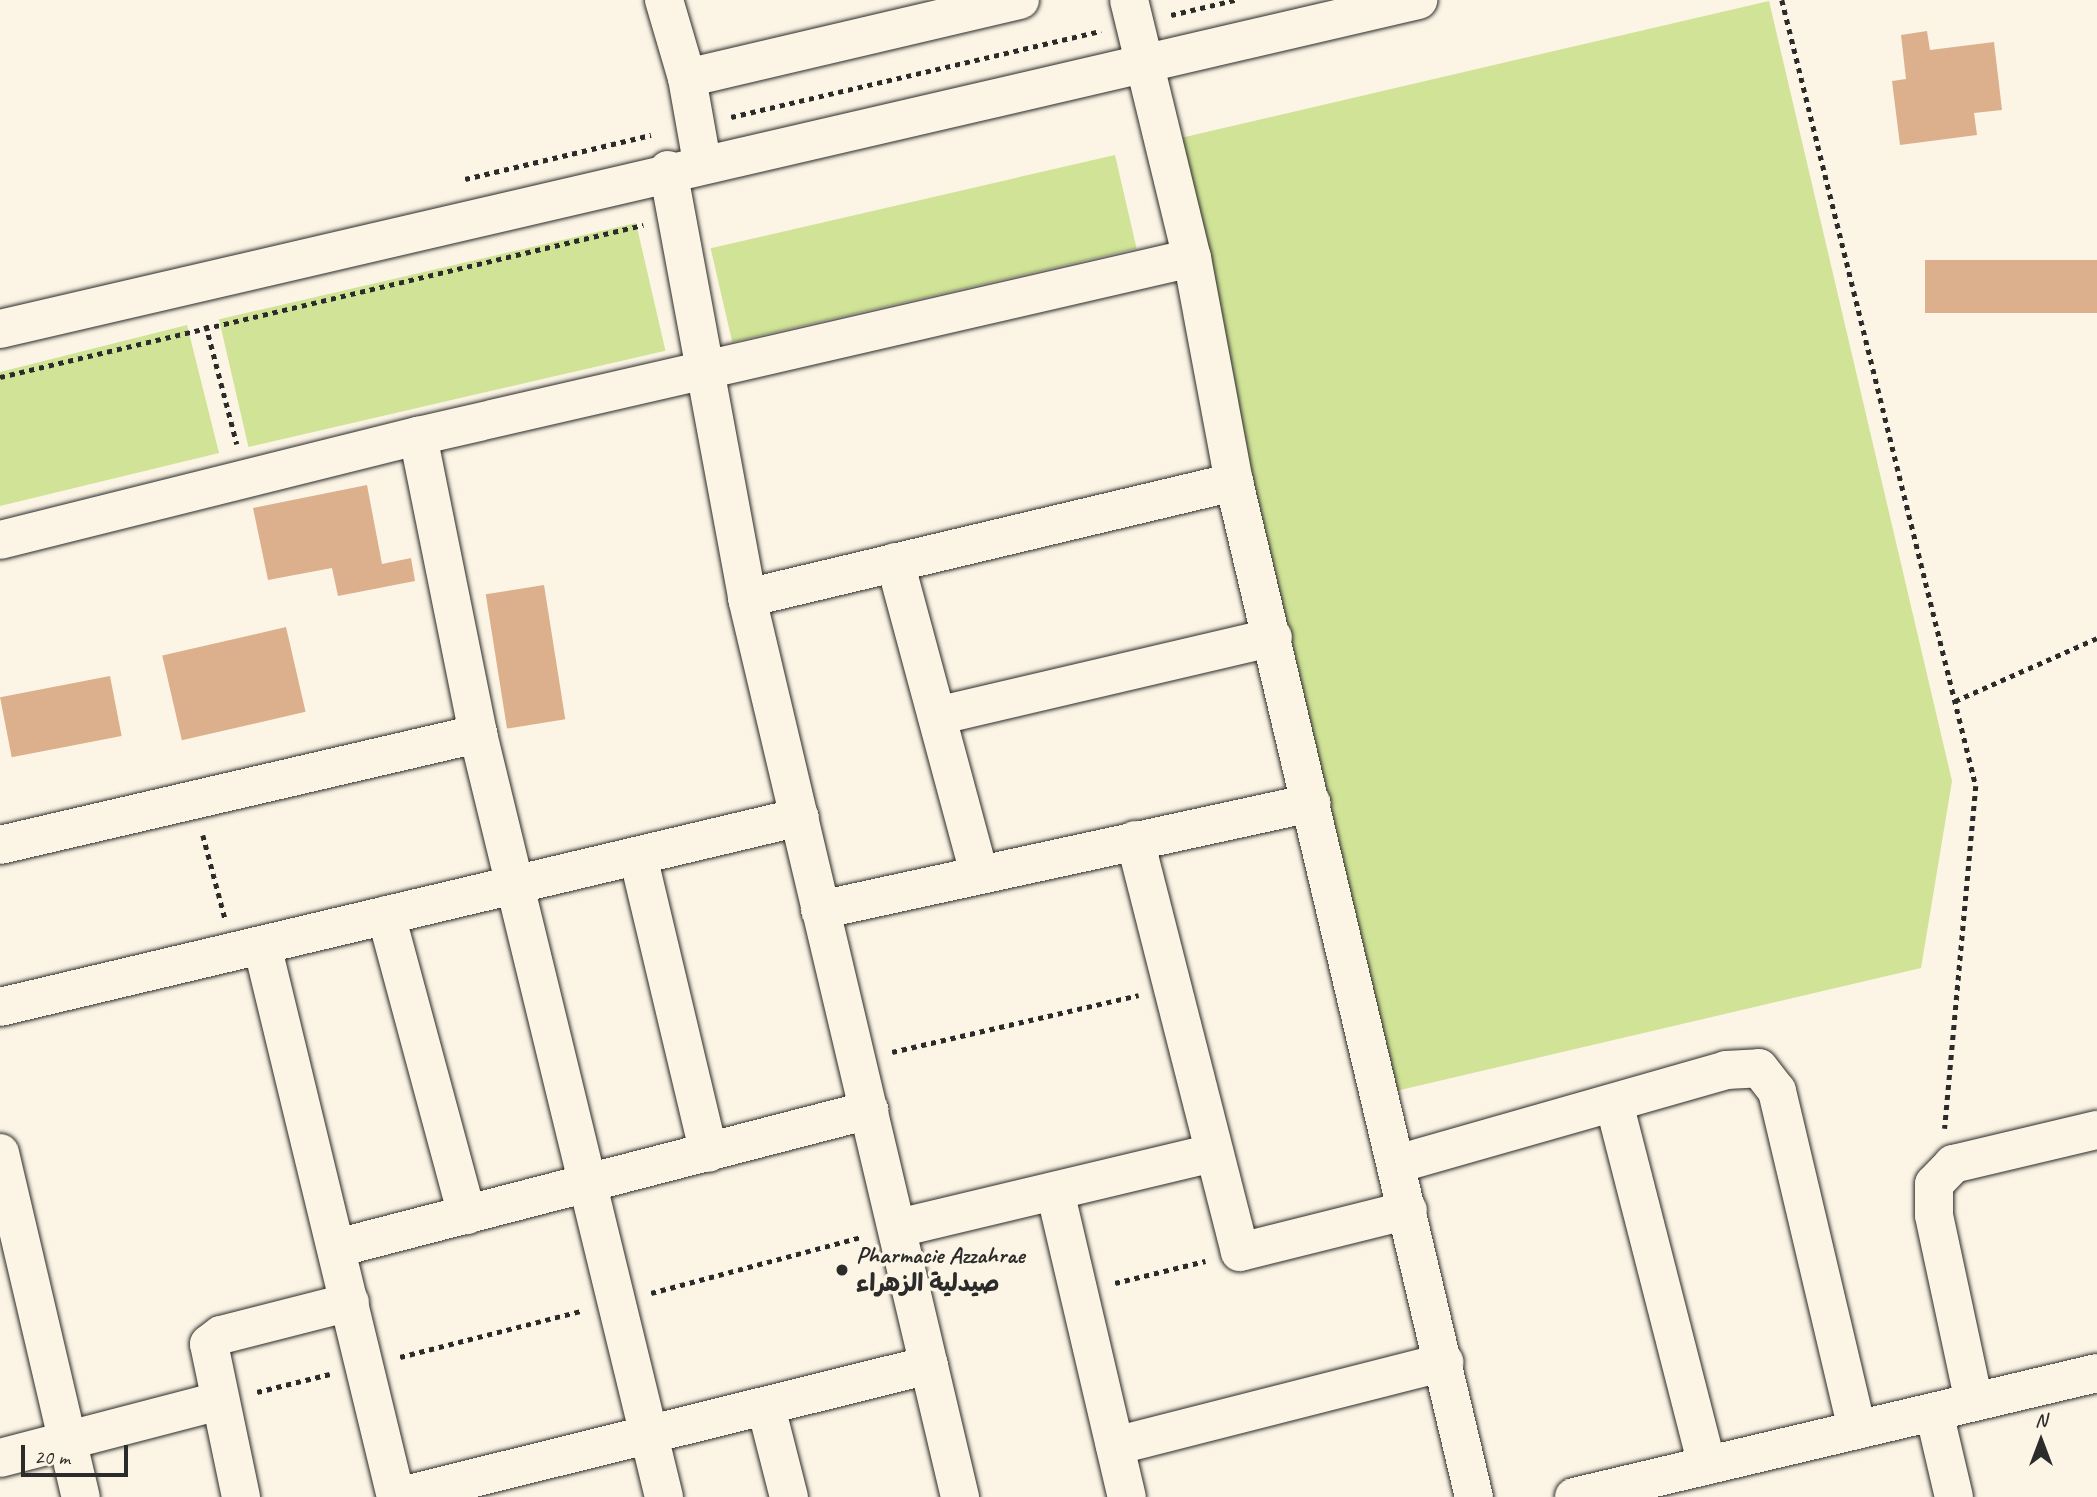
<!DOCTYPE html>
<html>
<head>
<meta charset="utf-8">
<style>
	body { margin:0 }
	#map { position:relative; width:2097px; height:1497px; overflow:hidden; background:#fcf5e5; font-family:Caveat,"Playpen Sans Arabic",sans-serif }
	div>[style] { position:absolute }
	.green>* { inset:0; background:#d0e397; transform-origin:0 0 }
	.building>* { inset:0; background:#dcb08d; transform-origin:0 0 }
	.path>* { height:4.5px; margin-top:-2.25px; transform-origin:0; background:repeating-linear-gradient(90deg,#2b2b2b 0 5px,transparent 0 10px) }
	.roads { filter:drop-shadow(0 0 2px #2b2b2b) drop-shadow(0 0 2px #2b2b2b) }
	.street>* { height:38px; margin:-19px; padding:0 19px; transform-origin:19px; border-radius:19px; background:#fcf5e5 }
	.secondary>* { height:38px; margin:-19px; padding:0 19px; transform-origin:19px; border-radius:19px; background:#fcf5e5 }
	.dots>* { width:19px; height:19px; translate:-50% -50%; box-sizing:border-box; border:4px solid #fcf5e5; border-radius:50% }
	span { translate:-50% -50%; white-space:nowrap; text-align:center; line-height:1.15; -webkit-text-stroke:7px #fcf5e5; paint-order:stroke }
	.poi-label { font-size:24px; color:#2b2b2b; font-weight:700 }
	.left { translate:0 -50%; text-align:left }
	.north { position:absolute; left:2006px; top:1406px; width:70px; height:70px; -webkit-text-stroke:5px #fcf5e5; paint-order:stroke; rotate:0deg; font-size:19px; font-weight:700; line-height:28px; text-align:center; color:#2b2b2b }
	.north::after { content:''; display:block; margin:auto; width:24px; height:32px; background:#2b2b2b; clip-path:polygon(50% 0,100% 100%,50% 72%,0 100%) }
	.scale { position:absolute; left:21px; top:1445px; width:107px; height:32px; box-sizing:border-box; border:4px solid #2b2b2b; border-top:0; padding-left:9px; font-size:21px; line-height:24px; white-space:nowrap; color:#2b2b2b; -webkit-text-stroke:5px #fcf5e5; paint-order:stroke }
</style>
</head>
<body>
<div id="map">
	<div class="green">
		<div style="clip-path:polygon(1769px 1px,1952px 781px,1921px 968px,1396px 1091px,1172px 140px)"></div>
		<div style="left:1115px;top:155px;width:96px;height:415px;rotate:77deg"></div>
		<div style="left:636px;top:223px;width:131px;height:428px;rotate:77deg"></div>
		<div style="clip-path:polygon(187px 325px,219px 453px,0 506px,0 372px)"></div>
	</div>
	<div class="building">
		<div style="clip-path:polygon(1927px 31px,1930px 50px,1994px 42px,2002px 110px,1974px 113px,1977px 135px,1900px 145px,1892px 81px,1906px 79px,1901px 35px)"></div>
		<div style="left:2097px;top:260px;width:53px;height:172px;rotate:90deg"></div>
		<div style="clip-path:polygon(367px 485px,382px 564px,411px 558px,415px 581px,338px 596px,332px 568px,268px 580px,253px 508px)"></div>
		<div style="left:544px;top:585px;width:136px;height:59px;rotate:81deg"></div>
		<div style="left:286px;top:627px;width:87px;height:127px;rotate:77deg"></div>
		<div style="left:110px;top:676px;width:61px;height:112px;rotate:79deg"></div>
	</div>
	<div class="path">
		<div style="left:1782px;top:0;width:810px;rotate:76.14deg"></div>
		<div style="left:1976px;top:786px;width:344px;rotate:95.2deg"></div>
		<div style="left:1171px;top:15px;width:66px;rotate:-13.2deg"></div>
		<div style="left:731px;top:117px;width:380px;rotate:-13.1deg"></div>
		<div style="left:465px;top:179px;width:191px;rotate:-13.3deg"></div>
		<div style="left:206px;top:325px;width:123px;rotate:75.4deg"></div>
		<div style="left:0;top:377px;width:661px;rotate:-13.3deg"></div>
		<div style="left:1955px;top:701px;width:155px;rotate:-23.9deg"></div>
		<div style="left:203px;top:835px;width:86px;rotate:75.2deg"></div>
		<div style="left:892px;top:1052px;width:253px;rotate:-13deg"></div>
		<div style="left:1115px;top:1283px;width:93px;rotate:-13.7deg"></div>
		<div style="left:651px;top:1293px;width:218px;rotate:-14.9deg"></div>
		<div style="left:400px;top:1357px;width:187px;rotate:-14.3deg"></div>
		<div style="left:257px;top:1392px;width:75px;rotate:-13.9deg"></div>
	</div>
	<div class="roads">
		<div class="street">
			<div style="left:664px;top:0;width:81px;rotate:73.6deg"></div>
			<div style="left:687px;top:78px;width:85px;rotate:79.9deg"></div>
			<div style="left:1129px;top:0;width:266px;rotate:76.3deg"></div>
			<div style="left:1192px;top:258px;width:228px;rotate:79.4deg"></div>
			<div style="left:1234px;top:482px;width:1043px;rotate:76.7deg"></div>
			<div style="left:687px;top:78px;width:342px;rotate:-13.2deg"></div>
			<div style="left:668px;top:170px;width:435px;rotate:79.5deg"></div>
			<div style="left:747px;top:598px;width:924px;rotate:76.67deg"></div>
			<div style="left:418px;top:436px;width:304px;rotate:78.6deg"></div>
			<div style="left:478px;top:734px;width:785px;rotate:76.3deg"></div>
			<div style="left:0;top:540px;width:431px;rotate:-14deg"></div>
			<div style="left:418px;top:436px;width:794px;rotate:-12.95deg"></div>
			<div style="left:895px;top:562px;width:322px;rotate:74.9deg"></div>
			<div style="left:747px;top:598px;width:501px;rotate:-13.4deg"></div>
			<div style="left:937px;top:716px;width:345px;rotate:-13.2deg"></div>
			<div style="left:1135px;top:840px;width:425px;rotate:75.7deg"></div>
			<div style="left:1240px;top:1252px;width:173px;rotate:-14deg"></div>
			<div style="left:0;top:845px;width:491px;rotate:-13.1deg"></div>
			<div style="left:638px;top:856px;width:305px;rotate:76.6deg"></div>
			<div style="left:820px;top:910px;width:503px;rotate:-12.29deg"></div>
			<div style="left:386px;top:915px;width:311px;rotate:74.9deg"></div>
			<div style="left:262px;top:945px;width:568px;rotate:76.36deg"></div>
			<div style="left:0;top:1007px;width:822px;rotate:-13.36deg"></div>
			<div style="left:1614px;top:1103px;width:374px;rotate:75.6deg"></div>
			<div style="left:0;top:1153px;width:353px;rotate:76.8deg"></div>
			<div style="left:1397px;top:1164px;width:342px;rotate:-15.9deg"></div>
			<div style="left:1726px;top:1070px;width:33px;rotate:-3deg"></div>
			<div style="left:1759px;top:1068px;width:29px;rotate:52deg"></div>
			<div style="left:1777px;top:1091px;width:348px;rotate:76.7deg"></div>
			<div style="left:1055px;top:1191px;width:314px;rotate:76.8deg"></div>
			<div style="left:898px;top:1228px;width:324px;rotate:-13.4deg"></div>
			<div style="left:337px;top:1248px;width:550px;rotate:-14.54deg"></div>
			<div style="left:1974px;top:1402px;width:191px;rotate:-102.1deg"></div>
			<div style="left:1934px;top:1215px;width:31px;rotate:-90deg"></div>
			<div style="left:1934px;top:1184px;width:28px;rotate:-46deg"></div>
			<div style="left:1953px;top:1164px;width:148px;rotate:-13.3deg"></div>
			<div style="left:766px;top:1407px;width:93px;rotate:75.7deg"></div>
			<div style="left:1934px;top:1412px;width:87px;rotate:76.8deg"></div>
			<div style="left:1115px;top:1446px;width:340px;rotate:-14.3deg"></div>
			<div style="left:0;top:1458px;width:226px;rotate:-14.6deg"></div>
			<div style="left:241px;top:1497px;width:156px;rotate:-101.8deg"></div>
			<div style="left:209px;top:1344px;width:15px;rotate:-37deg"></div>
			<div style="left:221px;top:1335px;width:133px;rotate:-14.3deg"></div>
			<div style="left:397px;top:1497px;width:548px;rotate:-13.93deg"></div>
			<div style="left:1574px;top:1497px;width:537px;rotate:-13.34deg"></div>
		</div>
		<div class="secondary">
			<div style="left:0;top:329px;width:1456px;rotate:-13.06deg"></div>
		</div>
	</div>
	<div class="dots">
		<div style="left:842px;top:1270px;background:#2b2b2b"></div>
	</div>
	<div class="poi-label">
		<span class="left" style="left:856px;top:1270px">Pharmacie Azzahrae<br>صيدلية الزهراء</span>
	</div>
	<div class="north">N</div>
	<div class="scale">20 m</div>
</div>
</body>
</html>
